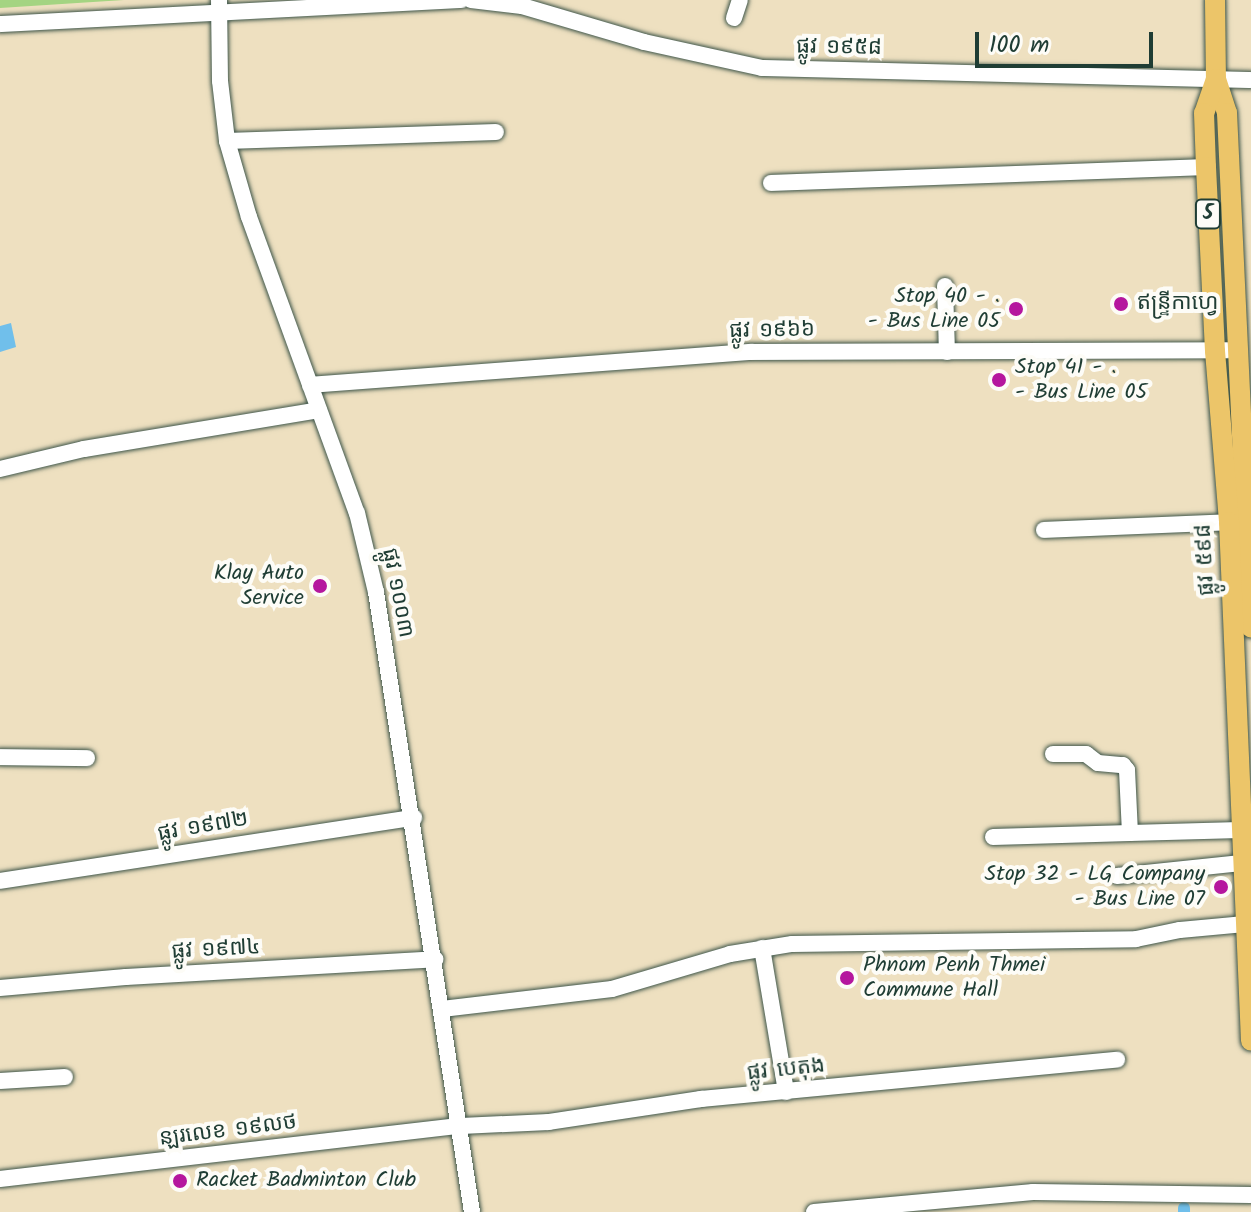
<!DOCTYPE html>
<html>
<head>
<meta charset="utf-8">
<style>
	body { margin:0 }
	#map { position:relative; width:1251px; height:1212px; overflow:hidden; background:#eee0c0; font-family:Kalam,"Noto Sans Khmer",sans-serif }
	div>[style] { position:absolute }
	.green>* { inset:0; background:#a4d482 }
	.water>* { inset:0; background:#70bfeb }
	.canal>* { height:12px; margin:-6px; padding:0 6px; transform-origin:6px; border-radius:6px; background:#70bfeb }
	.roads { filter:drop-shadow(0 0 2px #3e5549) drop-shadow(0 0 2px #3e5549) }
	.minor>* { height:16px; margin:-8px; padding:0 8px; transform-origin:8px; border-radius:8px; background:#fff }
	.major>* { height:20px; margin:-10px; padding:0 10px; transform-origin:10px; border-radius:10px; background:#ecc569 }
	.dots>* { width:22px; height:22px; translate:-50% -50%; box-sizing:border-box; border:4px solid #fdfcf7; border-radius:50% }
	span { translate:-50% -50%; white-space:nowrap; text-align:center; line-height:1.15; -webkit-text-stroke:8px #fdfcf7; paint-order:stroke }
	.shield-label span { padding:2px 6px; background:#fdfcf7; border:2px solid; border-radius:6px; -webkit-text-stroke-width:0 }
	.shield-label { font-size:20px; color:#1f3d34; font-weight:700 }
	.street-label { font-size:22px; color:#1f3d34 }
	.poi-label { font-size:22px; color:#1f3d34 }
	.right { translate:-100% -50%; text-align:right }
	.left { translate:0 -50%; text-align:left }
	.scale { position:absolute; left:975px; top:32px; width:178px; height:36px; box-sizing:border-box; border:4px solid #1f3d34; border-top:0; padding-left:10px; font-size:24px; line-height:28px; white-space:nowrap; color:#1f3d34; -webkit-text-stroke:6px #fdfcf7; paint-order:stroke }
</style>
</head>
<body>
<div id="map">
	<div class="green">
		<div style="clip-path:polygon(0 0,124px 0,0 8px)"></div>
	</div>
	<div class="water">
		<div style="clip-path:polygon(11px 323px,16px 347px,0 352px,0 326px)"></div>
	</div>
	<div class="canal">
		<div style="left:1184px;top:1208px;width:4px;rotate:90deg"></div>
	</div>
	<div class="roads">
		<div class="minor">
			<div style="left:219px;top:0;width:81px;rotate:89.3deg"></div>
			<div style="left:220px;top:81px;width:60px;rotate:83.3deg"></div>
			<div style="left:227px;top:141px;width:79px;rotate:73.9deg"></div>
			<div style="left:249px;top:217px;width:315px;rotate:70deg"></div>
			<div style="left:357px;top:513px;width:81px;rotate:76.5deg"></div>
			<div style="left:376px;top:592px;width:627px;rotate:81.2deg"></div>
			<div style="left:471px;top:0;width:51px;rotate:6.7deg"></div>
			<div style="left:522px;top:6px;width:127px;rotate:16.4deg"></div>
			<div style="left:644px;top:42px;width:121px;rotate:12.4deg"></div>
			<div style="left:762px;top:68px;width:489px;rotate:1.4deg"></div>
			<div style="left:734px;top:18px;width:19px;rotate:-72deg"></div>
			<div style="left:0;top:24px;width:462px;rotate:-3deg"></div>
			<div style="left:227px;top:141px;width:269px;rotate:-1.9deg"></div>
			<div style="left:771px;top:183px;width:435px;rotate:-2.1deg"></div>
			<div style="left:945px;top:286px;width:66px;rotate:88.3deg"></div>
			<div style="left:310px;top:385px;width:442px;rotate:-4.3deg"></div>
			<div style="left:751px;top:352px;width:476px;rotate:-0.2deg"></div>
			<div style="left:0;top:469px;width:86px;rotate:-13.4deg"></div>
			<div style="left:84px;top:449px;width:238px;rotate:-9.4deg"></div>
			<div style="left:1044px;top:530px;width:194px;rotate:-2.4deg"></div>
			<div style="left:1053px;top:754px;width:33px"></div>
			<div style="left:1086px;top:754px;width:15px;rotate:37deg"></div>
			<div style="left:1098px;top:763px;width:25px;rotate:5deg"></div>
			<div style="left:1123px;top:765px;width:6px;rotate:51deg"></div>
			<div style="left:1127px;top:770px;width:63px;rotate:87.3deg"></div>
			<div style="left:1130px;top:833px;width:110px;rotate:-1.6deg"></div>
			<div style="left:0;top:757px;width:87px;rotate:0.7deg"></div>
			<div style="left:993px;top:837px;width:137px;rotate:-1.7deg"></div>
			<div style="left:1117px;top:876px;width:125px;rotate:-6deg"></div>
			<div style="left:0;top:881px;width:419px;rotate:-8.7deg"></div>
			<div style="left:762px;top:948px;width:146px;rotate:80.5deg"></div>
			<div style="left:0;top:988px;width:126px;rotate:-5deg"></div>
			<div style="left:126px;top:977px;width:310px;rotate:-3.3deg"></div>
			<div style="left:442px;top:1009px;width:171px;rotate:-6.7deg"></div>
			<div style="left:612px;top:989px;width:123px;rotate:-16.5deg"></div>
			<div style="left:730px;top:954px;width:63px;rotate:-9.2deg"></div>
			<div style="left:792px;top:944px;width:344px;rotate:-0.8deg"></div>
			<div style="left:1136px;top:939px;width:45px;rotate:-11.6deg"></div>
			<div style="left:1180px;top:930px;width:65px;rotate:-5.3deg"></div>
			<div style="left:0;top:1081px;width:65px;rotate:-3.5deg"></div>
			<div style="left:0;top:1179px;width:464px;rotate:-6.6deg"></div>
			<div style="left:461px;top:1126px;width:88px;rotate:-2.6deg"></div>
			<div style="left:549px;top:1122px;width:154px;rotate:-8.6deg"></div>
			<div style="left:701px;top:1099px;width:418px;rotate:-5.4deg"></div>
			<div style="left:814px;top:1212px;width:220px;rotate:-5.2deg"></div>
			<div style="left:1033px;top:1192px;width:218px;rotate:0.8deg"></div>
		</div>
		<div class="major">
			<div style="left:1215px;top:0;width:79px;rotate:89.3deg"></div>
			<div style="left:1216px;top:79px;width:36px;rotate:72deg"></div>
			<div style="left:1227px;top:113px;width:515px;rotate:87.33deg"></div>
			<div style="left:1216px;top:79px;width:36px;rotate:109deg"></div>
			<div style="left:1204px;top:113px;width:54px;rotate:87.9deg"></div>
			<div style="left:1206px;top:167px;width:184px;rotate:87.2deg"></div>
			<div style="left:1215px;top:351px;width:172px;rotate:85.3deg"></div>
			<div style="left:1229px;top:522px;width:519px;rotate:87.57deg"></div>
		</div>
	</div>
	<div class="dots">
		<div style="left:1121px;top:304px;background:#b5179e"></div>
		<div style="left:1016px;top:309px;background:#b5179e"></div>
		<div style="left:999px;top:380px;background:#b5179e"></div>
		<div style="left:320px;top:586px;background:#b5179e"></div>
		<div style="left:1221px;top:887px;background:#b5179e"></div>
		<div style="left:847px;top:978px;background:#b5179e"></div>
		<div style="left:180px;top:1181px;background:#b5179e"></div>
	</div>
	<div class="shield-label">
		<span style="left:1208px;top:214px">5</span>
	</div>
	<div class="street-label">
		<span style="left:839px;top:48px;rotate:1deg">ផ្លូវ ១៩៥៨</span>
		<span style="left:772px;top:331px;rotate:-1deg">ផ្លូវ ១៩៦៦</span>
		<span style="left:1206px;top:560px;rotate:-93deg">ផ្លូវ ៥៩៨</span>
		<span style="left:397px;top:593px;rotate:79deg">ផ្លូវ ១០០៣</span>
		<span style="left:203px;top:827px;rotate:-10deg">ផ្លូវ ១៩៧២</span>
		<span style="left:216px;top:950px;rotate:-3deg">ផ្លូវ ១៩៧៤</span>
		<span style="left:786px;top:1070px;rotate:-6deg">ផ្លូវ បេតុង</span>
		<span style="left:228px;top:1131px;rotate:-7deg">ន្ឡរលេខ ១៩លថ</span>
	</div>
	<div class="poi-label">
		<span class="right" style="left:1000px;top:309px">Stop 40 - .<br>- Bus Line 05</span>
		<span class="left" style="left:1137px;top:304px">ឥន្ទ្រីកាហ្វេ</span>
		<span class="left" style="left:1015px;top:380px">Stop 41 - .<br>- Bus Line 05</span>
		<span class="right" style="left:304px;top:586px">Klay Auto<br>Service</span>
		<span class="right" style="left:1205px;top:887px">Stop 32 - LG Company<br>- Bus Line 07</span>
		<span class="left" style="left:863px;top:978px">Phnom Penh Thmei<br>Commune Hall</span>
		<span class="left" style="left:196px;top:1181px">Racket Badminton Club</span>
	</div>
	<div class="scale">100 m</div>
</div>
</body>
</html>
